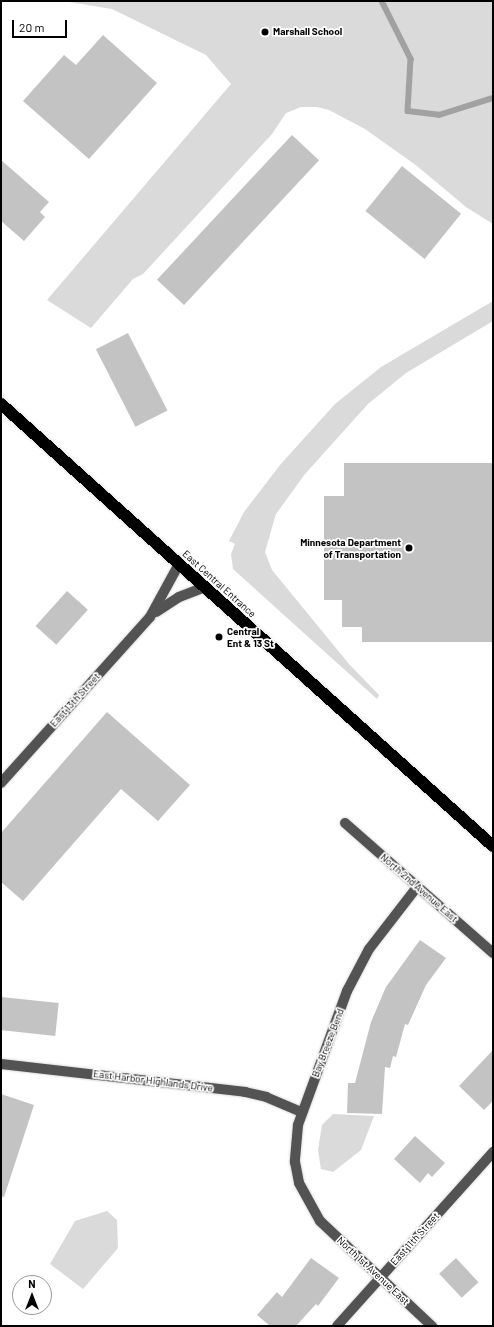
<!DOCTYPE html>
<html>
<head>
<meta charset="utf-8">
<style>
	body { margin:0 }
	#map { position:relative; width:494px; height:1327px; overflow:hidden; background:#fff; font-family:Barlow,sans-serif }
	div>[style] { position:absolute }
	.green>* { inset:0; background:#dadada }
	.stream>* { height:5.5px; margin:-2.75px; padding:0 2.75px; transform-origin:2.75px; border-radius:2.75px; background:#a1a1a1 }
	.building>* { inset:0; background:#c3c3c3; transform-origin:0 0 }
	.roads { filter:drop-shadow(0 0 1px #dbdbdb) drop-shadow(0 0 1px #dbdbdb) }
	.minor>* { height:10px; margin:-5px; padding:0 5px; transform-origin:5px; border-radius:5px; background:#535353 }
	.highway>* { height:12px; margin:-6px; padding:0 6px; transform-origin:6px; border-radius:6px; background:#000 }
	.dots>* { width:11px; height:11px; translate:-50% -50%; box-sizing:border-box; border:2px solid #fff; border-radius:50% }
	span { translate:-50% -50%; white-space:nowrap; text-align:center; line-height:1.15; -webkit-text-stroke:3.5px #fff; paint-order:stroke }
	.poi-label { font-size:10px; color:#000; font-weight:700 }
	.left { translate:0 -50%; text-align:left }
	.right { translate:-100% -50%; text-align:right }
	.street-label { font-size:10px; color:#000 }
	.frame { position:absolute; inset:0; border:2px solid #000; pointer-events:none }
	.north { position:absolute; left:12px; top:1275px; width:40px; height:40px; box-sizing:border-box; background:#fff; border:1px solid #999; border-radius:50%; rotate:0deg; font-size:11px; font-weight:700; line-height:16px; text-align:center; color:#000 }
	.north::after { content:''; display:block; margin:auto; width:14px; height:18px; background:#000; clip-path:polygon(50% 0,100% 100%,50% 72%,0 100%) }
	.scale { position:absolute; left:12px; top:20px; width:55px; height:18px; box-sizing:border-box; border:2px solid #000; border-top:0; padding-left:5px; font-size:12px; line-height:14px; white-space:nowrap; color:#000; -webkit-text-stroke:3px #fff; paint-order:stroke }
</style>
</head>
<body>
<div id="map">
	<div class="green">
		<div style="clip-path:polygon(63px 1px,493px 1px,493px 224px,466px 207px,417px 166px,365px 129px,329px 110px,317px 107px,301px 107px,286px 113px,272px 134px,143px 274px,133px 279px,91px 328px,47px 300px,231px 84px,206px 55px,112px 9px)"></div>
		<div style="clip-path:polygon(493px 301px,493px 321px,406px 373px,368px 404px,305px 474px,276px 514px,265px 552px,272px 570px,349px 664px,379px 695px,377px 699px,233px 569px,231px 554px,235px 544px,229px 541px,244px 512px,280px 465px,335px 404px,381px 367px)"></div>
		<div style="clip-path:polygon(333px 1114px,374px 1116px,361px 1150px,333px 1172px,321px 1169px,318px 1150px,322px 1125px)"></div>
		<div style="clip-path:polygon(107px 1211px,117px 1220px,118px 1248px,83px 1289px,50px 1264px,75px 1221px)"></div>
	</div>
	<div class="stream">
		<div style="left:382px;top:1px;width:65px;rotate:63.4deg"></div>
		<div style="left:411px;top:59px;width:52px;rotate:93.3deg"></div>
		<div style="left:408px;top:111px;width:31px;rotate:7deg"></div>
		<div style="left:439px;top:115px;width:57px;rotate:-17.5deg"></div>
	</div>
	<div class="building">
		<div style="clip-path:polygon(103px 35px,157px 83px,89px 159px,23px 101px,64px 55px,76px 65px)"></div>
		<div style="left:292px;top:135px;width:37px;height:198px;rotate:43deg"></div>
		<div style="clip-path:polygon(1px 160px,49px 202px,40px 212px,45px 217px,24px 241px,1px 221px)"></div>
		<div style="left:402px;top:166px;width:76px;height:58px;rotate:39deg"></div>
		<div style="left:128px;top:333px;width:87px;height:36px;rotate:63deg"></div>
		<div style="clip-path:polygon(344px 463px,493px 463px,493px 642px,362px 642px,362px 627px,342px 627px,342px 600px,324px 600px,324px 496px,344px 496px)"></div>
		<div style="left:67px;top:591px;width:28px;height:47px;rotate:42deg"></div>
		<div style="clip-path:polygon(107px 712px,190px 785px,158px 821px,121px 789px,23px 901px,1px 882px,1px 833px)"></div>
		<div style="clip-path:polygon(420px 940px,446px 958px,426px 985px,408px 1025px,405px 1024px,396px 1057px,393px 1056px,390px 1068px,385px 1067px,382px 1114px,347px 1113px,348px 1083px,355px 1083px,371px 1022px,386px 987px)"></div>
		<div style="left:1px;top:997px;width:58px;height:33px;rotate:6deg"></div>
		<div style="clip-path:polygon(493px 1050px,493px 1101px,484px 1110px,459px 1086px)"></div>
		<div style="clip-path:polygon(1px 1094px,34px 1105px,4px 1197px,1px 1196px)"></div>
		<div style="clip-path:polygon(415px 1136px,445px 1163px,432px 1177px,428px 1173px,420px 1183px,394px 1159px)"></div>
		<div style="clip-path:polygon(311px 1258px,339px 1278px,318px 1306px,316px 1304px,296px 1326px,270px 1326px,257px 1315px,277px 1292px,282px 1297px)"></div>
		<div style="left:456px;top:1258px;width:33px;height:23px;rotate:47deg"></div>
	</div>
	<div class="roads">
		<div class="minor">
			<div style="left:156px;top:612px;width:27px;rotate:-33deg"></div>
			<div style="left:179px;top:597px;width:28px;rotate:-21deg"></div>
			<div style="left:1px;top:783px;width:223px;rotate:-48.1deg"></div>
			<div style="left:150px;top:617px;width:60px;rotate:-61.3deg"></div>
			<div style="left:345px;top:823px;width:197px;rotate:41.3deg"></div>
			<div style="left:417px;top:887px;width:78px;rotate:127.7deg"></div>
			<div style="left:369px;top:949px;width:47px;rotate:117.6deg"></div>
			<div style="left:347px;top:991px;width:143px;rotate:110.1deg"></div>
			<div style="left:298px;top:1125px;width:37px;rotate:95deg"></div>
			<div style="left:295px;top:1162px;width:21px;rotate:79deg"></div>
			<div style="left:299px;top:1183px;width:43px;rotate:61.1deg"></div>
			<div style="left:320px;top:1221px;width:154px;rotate:43.2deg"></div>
			<div style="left:1px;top:1064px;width:246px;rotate:6.5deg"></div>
			<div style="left:245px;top:1092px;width:22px;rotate:13deg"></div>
			<div style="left:266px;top:1097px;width:39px;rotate:23deg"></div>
			<div style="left:337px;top:1326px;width:234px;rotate:-48.1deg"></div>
		</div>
		<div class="highway">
			<div style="left:1px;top:404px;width:661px;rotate:41.94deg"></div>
		</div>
	</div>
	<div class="dots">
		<div style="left:265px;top:32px;background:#000"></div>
		<div style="left:409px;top:548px;background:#000"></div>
		<div style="left:219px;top:637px;background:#000"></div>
	</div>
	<div class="poi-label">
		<span class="left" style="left:273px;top:32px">Marshall School</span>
		<span class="right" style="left:401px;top:548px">Minnesota Department<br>of Transportation</span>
		<span class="left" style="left:227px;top:637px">Central<br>Ent &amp; 13 St</span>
	</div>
	<div class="street-label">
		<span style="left:219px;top:584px;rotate:42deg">East Central Entrance</span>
		<span style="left:75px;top:700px;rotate:-48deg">East 13th Street</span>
		<span style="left:419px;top:888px;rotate:41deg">North 2nd Avenue East</span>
		<span style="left:328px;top:1043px;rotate:-69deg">Bay Breeze Bend</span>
		<span style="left:153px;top:1081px;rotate:7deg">East Harbor Highlands Drive</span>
		<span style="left:415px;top:1239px;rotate:-48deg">East 11th Street</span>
		<span style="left:373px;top:1271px;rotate:43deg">North 1st Avenue East</span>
	</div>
	<div class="frame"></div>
	<div class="north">N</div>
	<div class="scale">20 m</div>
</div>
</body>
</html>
